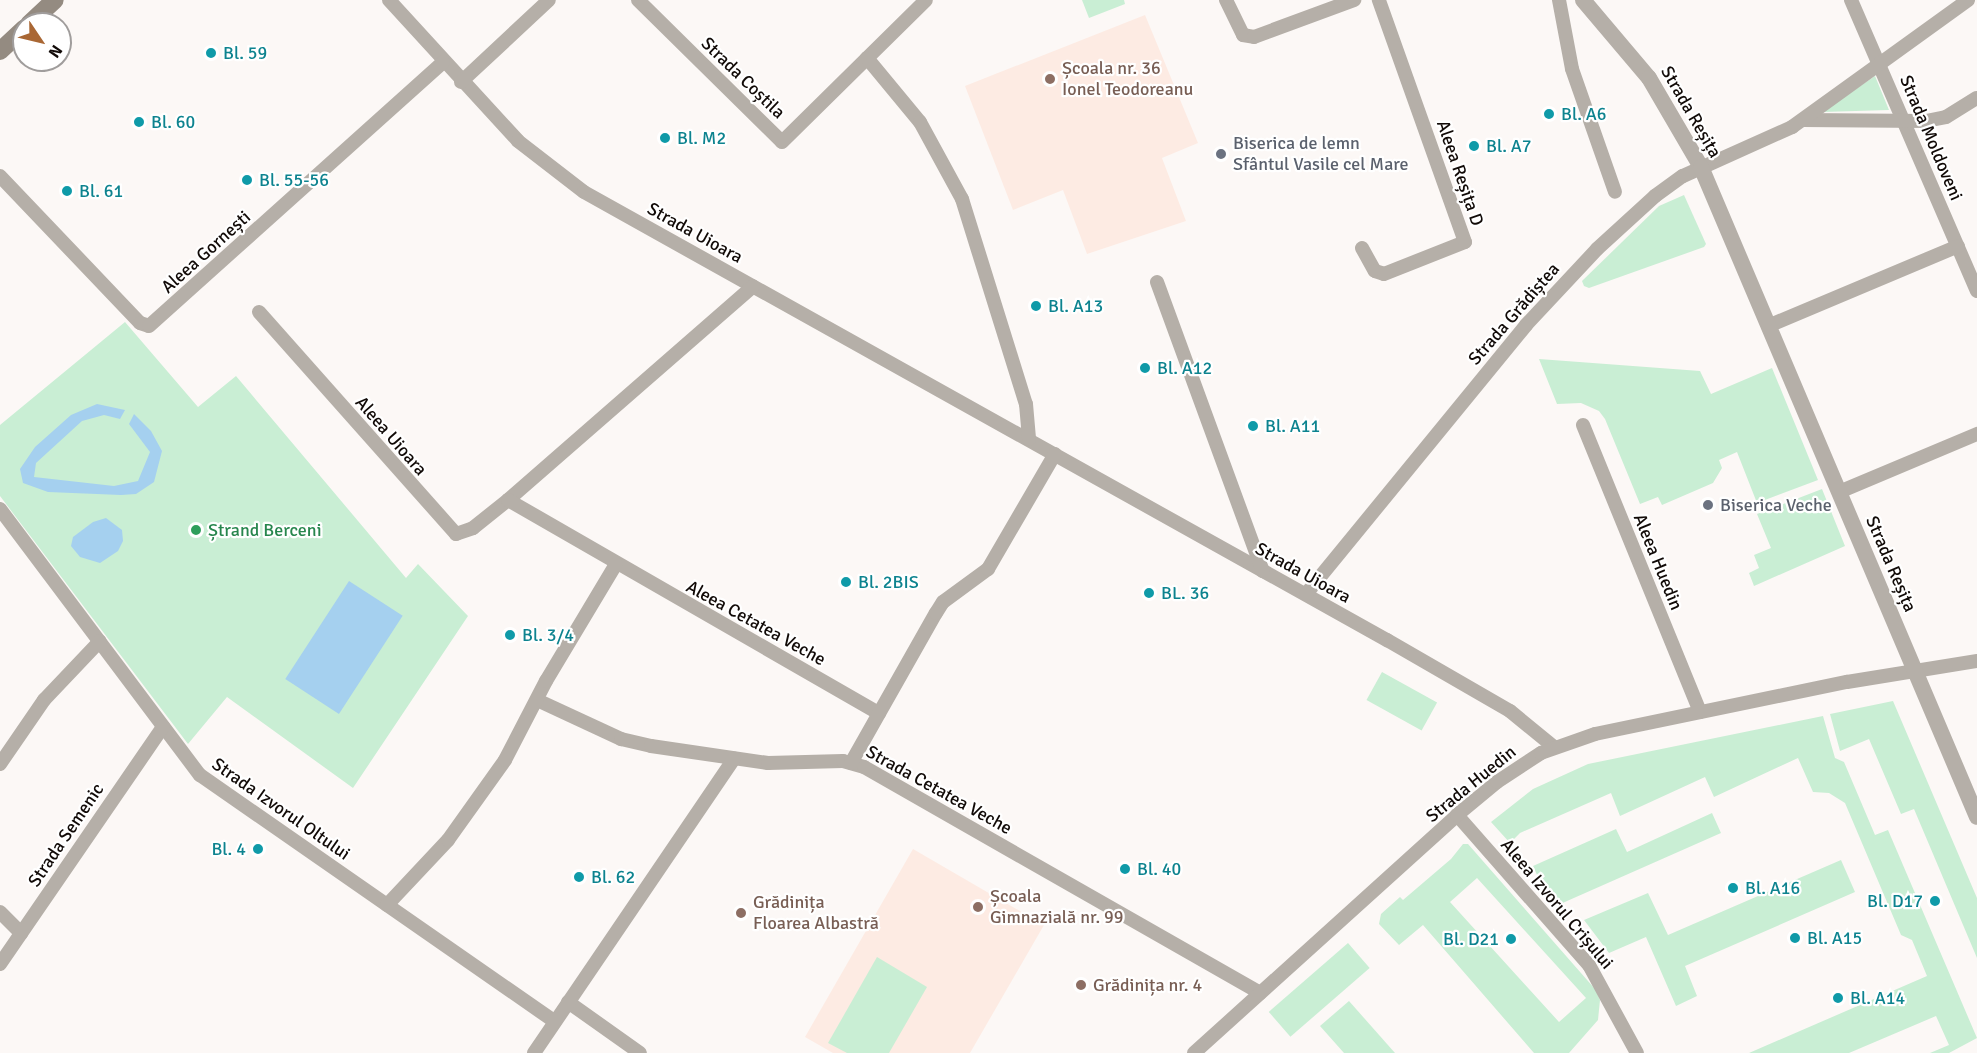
<!DOCTYPE html>
<html>
<head>
<meta charset="utf-8">
<style>
	body { margin:0 }
	#map { position:relative; width:1977px; height:1053px; overflow:hidden; background:#fcf8f6; font-family:Signika,sans-serif }
	div>[style] { position:absolute }
	.built>* { inset:0; background:#fdebe3 }
	.green>* { inset:0; background:#c9eed4; transform-origin:0 0 }
	.water>* { inset:0; background:#a5d0ef; transform-origin:0 0 }
	.minor>* { height:14px; margin:-7px; padding:0 7px; transform-origin:7px; border-radius:7px; background:#b5afa8 }
	.tertiary>* { height:16px; margin:-8px; padding:0 8px; transform-origin:8px; border-radius:8px; background:#b5afa8 }
	.secondary>* { height:18px; margin:-9px; padding:0 9px; transform-origin:9px; border-radius:9px; background:#948b81 }
	.dots>* { width:16px; height:16px; translate:-50% -50%; box-sizing:border-box; border:3px solid #fff; border-radius:50% }
	span { translate:-50% -50%; white-space:nowrap; text-align:center; line-height:1.15; -webkit-text-stroke:4.5px #fff; paint-order:stroke }
	.culture-label { font-size:18px; color:#0d838f }
	.left { translate:0 -50%; text-align:left }
	.right { translate:-100% -50%; text-align:right }
	.education-label { font-size:18px; color:#785e54 }
	.street-label { font-size:18px; color:#110a07 }
	.worship-label { font-size:18px; color:#5b616d }
	.leisure-label { font-size:18px; color:#27864d }
	.north { position:absolute; left:12px; top:12px; width:60px; height:60px; box-sizing:border-box; background:#fff; border:2px solid #a09d9c; border-radius:50%; rotate:125deg; font-size:16px; font-weight:700; line-height:24px; text-align:center; color:#110a07 }
	.north::after { content:''; display:block; margin:auto; width:21px; height:27px; background:#a96734; clip-path:polygon(50% 0,100% 100%,50% 72%,0 100%) }
</style>
</head>
<body>
<div id="map">
	<div class="built">
		<div style="clip-path:polygon(1145px 15px,1198px 143px,1162px 158px,1186px 221px,1087px 254px,1063px 190px,1013px 210px,965px 86px)"></div>
		<div style="clip-path:polygon(913px 849px,1044px 925px,970px 1053px,833px 1053px,805px 1037px)"></div>
	</div>
	<div class="green">
		<div style="clip-path:polygon(1082px 0,1124px 0,1125px 4px,1089px 18px)"></div>
		<div style="clip-path:polygon(1875px 76px,1889px 110px,1822px 112px,1850px 93px)"></div>
		<div style="clip-path:polygon(1684px 195px,1706px 244px,1704px 247px,1589px 288px,1584px 286px,1582px 281px,1659px 206px)"></div>
		<div style="clip-path:polygon(125px 322px,198px 407px,236px 376px,406px 578px,418px 564px,468px 616px,353px 788px,227px 697px,188px 744px,0 496px,0 425px)"></div>
		<div style="clip-path:polygon(1539px 359px,1700px 371px,1711px 394px,1772px 368px,1818px 480px,1757px 503px,1737px 452px,1719px 460px,1722px 468px,1713px 483px,1662px 505px,1658px 497px,1640px 504px,1605px 419px,1599px 411px,1581px 403px,1557px 404px)"></div>
		<div style="clip-path:polygon(1822px 489px,1845px 546px,1754px 586px,1749px 573px,1759px 568px,1754px 555px,1771px 548px,1757px 514px)"></div>
		<div style="left:1382px;top:672px;width:63px;height:32px;rotate:29deg"></div>
		<div style="clip-path:polygon(1893px 701px,1977px 898px,1977px 958px,1914px 809px,1901px 814px,1869px 739px,1840px 751px,1830px 714px)"></div>
		<div style="clip-path:polygon(1823px 716px,1835px 758px,1844px 762px,1875px 835px,1888px 830px,1977px 1038px,1949px 1053px,1930px 1053px,1949px 1045px,1936px 1016px,1849px 1053px,1749px 1053px,1927px 976px,1912px 940px,1901px 935px,1845px 803px,1829px 793px,1813px 792px,1798px 758px,1714px 797px,1705px 777px,1620px 816px,1611px 793px,1520px 833px,1510px 843px,1491px 822px,1533px 789px,1588px 764px)"></div>
		<div style="clip-path:polygon(1712px 813px,1721px 833px,1558px 905px,1546px 895px,1533px 866px,1616px 829px,1627px 852px)"></div>
		<div style="clip-path:polygon(evenodd,1463px 844px,1468px 844px,1595px 989px,1600px 1000px,1598px 1020px,1569px 1053px,1534px 1053px,1423px 925px,1399px 945px,1379px 924px,1381px 914px,1400px 897px,1403px 900px,1451px 859px,1463px 844px,1477px 878px,1586px 998px,1559px 1022px,1450px 902px,1477px 878px)"></div>
		<div style="clip-path:polygon(1841px 860px,1855px 892px,1685px 966px,1697px 996px,1676px 1006px,1646px 937px,1609px 953px,1584px 920px,1648px 893px,1668px 935px)"></div>
		<div style="left:1348px;top:943px;width:33px;height:105px;rotate:49deg"></div>
		<div style="clip-path:polygon(877px 957px,927px 987px,889px 1053px,847px 1053px,828px 1043px)"></div>
		<div style="clip-path:polygon(1349px 1001px,1395px 1053px,1344px 1053px,1320px 1026px)"></div>
	</div>
	<div class="water">
		<div style="clip-path:polygon(97px 404px,125px 410px,120px 419px,104px 415px,82px 421px,36px 463px,34px 477px,114px 486px,138px 481px,150px 452px,129px 424px,134px 414px,151px 431px,162px 451px,154px 482px,136px 494px,121px 495px,48px 492px,23px 483px,20px 469px,35px 447px,71px 415px)"></div>
		<div style="clip-path:polygon(106px 518px,122px 530px,123px 541px,118px 551px,100px 563px,80px 557px,71px 546px,73px 537px,93px 522px)"></div>
		<div style="left:349px;top:581px;width:64px;height:117px;rotate:33deg"></div>
	</div>
	<div class="minor">
		<div style="left:389px;top:0;width:191px;rotate:47.5deg"></div>
		<div style="left:518px;top:141px;width:83px;rotate:37.7deg"></div>
		<div style="left:584px;top:192px;width:920px;rotate:29.16deg"></div>
		<div style="left:1387px;top:640px;width:142px;rotate:30deg"></div>
		<div style="left:1510px;top:711px;width:57px;rotate:39.3deg"></div>
		<div style="left:638px;top:0;width:202px;rotate:44.6deg"></div>
		<div style="left:782px;top:142px;width:202px;rotate:-44.6deg"></div>
		<div style="left:1226px;top:0;width:39px;rotate:64deg"></div>
		<div style="left:1243px;top:35px;width:11px;rotate:10deg"></div>
		<div style="left:1254px;top:37px;width:107px;rotate:-20.3deg"></div>
		<div style="left:1559px;top:0;width:70px;rotate:79.3deg"></div>
		<div style="left:1572px;top:69px;width:130px;rotate:70.7deg"></div>
		<div style="left:1851px;top:0;width:317px;rotate:66.6deg"></div>
		<div style="left:867px;top:58px;width:83px;rotate:50.4deg"></div>
		<div style="left:920px;top:122px;width:88px;rotate:61.4deg"></div>
		<div style="left:962px;top:199px;width:215px;rotate:72.7deg"></div>
		<div style="left:1026px;top:404px;width:35px;rotate:85deg"></div>
		<div style="left:461px;top:82px;width:120px;rotate:-43deg"></div>
		<div style="left:1803px;top:120px;width:123px;rotate:0.5deg"></div>
		<div style="left:1926px;top:121px;width:20px;rotate:-11deg"></div>
		<div style="left:1946px;top:117px;width:36px;rotate:-32deg"></div>
		<div style="left:0;top:176px;width:203px;rotate:46.4deg"></div>
		<div style="left:140px;top:323px;width:9px;rotate:18deg"></div>
		<div style="left:149px;top:326px;width:395px;rotate:-41.9deg"></div>
		<div style="left:1362px;top:248px;width:26px;rotate:61deg"></div>
		<div style="left:1375px;top:271px;width:9px;rotate:18deg"></div>
		<div style="left:1384px;top:274px;width:87px;rotate:-21.6deg"></div>
		<div style="left:1465px;top:242px;width:257px;rotate:-109.6deg"></div>
		<div style="left:1157px;top:282px;width:308px;rotate:69.9deg"></div>
		<div style="left:259px;top:312px;width:297px;rotate:48.4deg"></div>
		<div style="left:456px;top:534px;width:18px;rotate:-19deg"></div>
		<div style="left:473px;top:528px;width:45px;rotate:-38.7deg"></div>
		<div style="left:508px;top:500px;width:325px;rotate:-41.1deg"></div>
		<div style="left:1768px;top:326px;width:206px;rotate:-22.8deg"></div>
		<div style="left:1583px;top:425px;width:310px;rotate:67.8deg"></div>
		<div style="left:1839px;top:492px;width:150px;rotate:-22.8deg"></div>
		<div style="left:508px;top:500px;width:428px;rotate:29.9deg"></div>
		<div style="left:0;top:509px;width:333px;rotate:53.1deg"></div>
		<div style="left:200px;top:775px;width:432px;rotate:34.8deg"></div>
		<div style="left:1306px;top:594px;width:348px;rotate:-50.7deg"></div>
		<div style="left:1526px;top:325px;width:104px;rotate:-46.9deg"></div>
		<div style="left:1597px;top:249px;width:79px;rotate:-42.4deg"></div>
		<div style="left:1655px;top:196px;width:34px;rotate:-36deg"></div>
		<div style="left:1683px;top:176px;width:120px;rotate:-24.2deg"></div>
		<div style="left:1792px;top:127px;width:217px;rotate:-35.8deg"></div>
		<div style="left:537px;top:700px;width:93px;rotate:24.9deg"></div>
		<div style="left:621px;top:739px;width:31px;rotate:13deg"></div>
		<div style="left:651px;top:746px;width:118px;rotate:8.3deg"></div>
		<div style="left:768px;top:763px;width:75px;rotate:-1.5deg"></div>
		<div style="left:843px;top:761px;width:22px;rotate:16deg"></div>
		<div style="left:864px;top:767px;width:456px;rotate:29.7deg"></div>
		<div style="left:851px;top:763px;width:172px;rotate:-60.5deg"></div>
		<div style="left:936px;top:613px;width:13px;rotate:-58deg"></div>
		<div style="left:943px;top:602px;width:56px;rotate:-36.3deg"></div>
		<div style="left:988px;top:569px;width:133px;rotate:-59.8deg"></div>
		<div style="left:0;top:764px;width:78px;rotate:-55.5deg"></div>
		<div style="left:44px;top:700px;width:81px;rotate:-46.5deg"></div>
		<div style="left:1457px;top:815px;width:200px;rotate:48.7deg"></div>
		<div style="left:1589px;top:965px;width:100px;rotate:61.4deg"></div>
		<div style="left:387px;top:905px;width:89px;rotate:-46.8deg"></div>
		<div style="left:448px;top:840px;width:98px;rotate:-54.5deg"></div>
		<div style="left:505px;top:760px;width:89px;rotate:-62.6deg"></div>
		<div style="left:546px;top:681px;width:136px;rotate:-59.1deg"></div>
		<div style="left:0;top:912px;width:30px;rotate:45deg"></div>
		<div style="left:0;top:964px;width:288px;rotate:-55.5deg"></div>
		<div style="left:568px;top:1002px;width:88px;rotate:35.3deg"></div>
		<div style="left:534px;top:1053px;width:356px;rotate:-55.8deg"></div>
		<div style="left:1194px;top:1053px;width:355px;rotate:-42.1deg"></div>
		<div style="left:1457px;top:815px;width:52px;rotate:-39.5deg"></div>
		<div style="left:1497px;top:782px;width:53px;rotate:-33.4deg"></div>
		<div style="left:1541px;top:753px;width:57px;rotate:-19.4deg"></div>
		<div style="left:1595px;top:734px;width:257px;rotate:-11.7deg"></div>
		<div style="left:1847px;top:682px;width:132px;rotate:-9.2deg"></div>
	</div>
	<div class="tertiary">
		<div style="left:1583px;top:0;width:102px;rotate:49.8deg"></div>
		<div style="left:1649px;top:78px;width:103px;rotate:59.7deg"></div>
		<div style="left:1701px;top:167px;width:706px;rotate:66.99deg"></div>
	</div>
	<div class="secondary">
		<div style="left:29px;top:24px;width:35px;rotate:-43deg"></div>
		<div style="left:0;top:51px;width:33px;rotate:-43deg"></div>
	</div>
	<div class="dots">
		<div style="left:211px;top:53px;background:#0f9aa8"></div>
		<div style="left:1050px;top:79px;background:#8d6e63"></div>
		<div style="left:1549px;top:114px;background:#0f9aa8"></div>
		<div style="left:139px;top:122px;background:#0f9aa8"></div>
		<div style="left:665px;top:138px;background:#0f9aa8"></div>
		<div style="left:1474px;top:146px;background:#0f9aa8"></div>
		<div style="left:1221px;top:154px;background:#6b7280"></div>
		<div style="left:247px;top:180px;background:#0f9aa8"></div>
		<div style="left:67px;top:191px;background:#0f9aa8"></div>
		<div style="left:1036px;top:306px;background:#0f9aa8"></div>
		<div style="left:1145px;top:368px;background:#0f9aa8"></div>
		<div style="left:1253px;top:426px;background:#0f9aa8"></div>
		<div style="left:1708px;top:505px;background:#6b7280"></div>
		<div style="left:196px;top:530px;background:#2e9e5b"></div>
		<div style="left:846px;top:582px;background:#0f9aa8"></div>
		<div style="left:1149px;top:593px;background:#0f9aa8"></div>
		<div style="left:510px;top:635px;background:#0f9aa8"></div>
		<div style="left:258px;top:849px;background:#0f9aa8"></div>
		<div style="left:1125px;top:869px;background:#0f9aa8"></div>
		<div style="left:579px;top:877px;background:#0f9aa8"></div>
		<div style="left:1733px;top:888px;background:#0f9aa8"></div>
		<div style="left:1935px;top:901px;background:#0f9aa8"></div>
		<div style="left:978px;top:907px;background:#8d6e63"></div>
		<div style="left:741px;top:913px;background:#8d6e63"></div>
		<div style="left:1795px;top:938px;background:#0f9aa8"></div>
		<div style="left:1511px;top:939px;background:#0f9aa8"></div>
		<div style="left:1081px;top:985px;background:#8d6e63"></div>
		<div style="left:1838px;top:998px;background:#0f9aa8"></div>
	</div>
	<div class="culture-label">
		<span class="left" style="left:223px;top:53px">Bl. 59</span>
		<span class="left" style="left:1561px;top:114px">Bl. A6</span>
		<span class="left" style="left:151px;top:122px">Bl. 60</span>
		<span class="left" style="left:677px;top:138px">Bl. M2</span>
		<span class="left" style="left:1486px;top:146px">Bl. A7</span>
		<span class="left" style="left:259px;top:180px">Bl. 55-56</span>
		<span class="left" style="left:79px;top:191px">Bl. 61</span>
		<span class="left" style="left:1048px;top:306px">Bl. A13</span>
		<span class="left" style="left:1157px;top:368px">Bl. A12</span>
		<span class="left" style="left:1265px;top:426px">Bl. A11</span>
		<span class="left" style="left:858px;top:582px">Bl. 2BIS</span>
		<span class="left" style="left:1161px;top:593px">BL. 36</span>
		<span class="left" style="left:522px;top:635px">Bl. 3/4</span>
		<span class="right" style="left:246px;top:849px">Bl. 4</span>
		<span class="left" style="left:1137px;top:869px">Bl. 40</span>
		<span class="left" style="left:591px;top:877px">Bl. 62</span>
		<span class="left" style="left:1745px;top:888px">Bl. A16</span>
		<span class="right" style="left:1923px;top:901px">Bl. D17</span>
		<span class="left" style="left:1807px;top:938px">Bl. A15</span>
		<span class="right" style="left:1499px;top:939px">Bl. D21</span>
		<span class="left" style="left:1850px;top:998px">Bl. A14</span>
	</div>
	<div class="education-label">
		<span class="left" style="left:1062px;top:79px">Școala nr. 36<br>Ionel Teodoreanu</span>
		<span class="left" style="left:990px;top:907px">Școala<br>Gimnazială nr. 99</span>
		<span class="left" style="left:753px;top:913px">Grădinița<br>Floarea Albastră</span>
		<span class="left" style="left:1093px;top:985px">Grădinița nr. 4</span>
	</div>
	<div class="street-label">
		<span style="left:743px;top:78px;rotate:44deg">Strada Coștila</span>
		<span style="left:1691px;top:112px;rotate:60deg">Strada Reșița</span>
		<span style="left:1931px;top:138px;rotate:67deg">Strada Moldoveni</span>
		<span style="left:1460px;top:173px;rotate:71deg">Aleea Reșița D</span>
		<span style="left:695px;top:233px;rotate:29deg">Strada Uioara</span>
		<span style="left:206px;top:252px;rotate:-42deg">Aleea Gornești</span>
		<span style="left:1514px;top:314px;rotate:-49deg">Strada Grădiștea</span>
		<span style="left:391px;top:436px;rotate:49deg">Aleea Uioara</span>
		<span style="left:1658px;top:562px;rotate:68deg">Aleea Huedin</span>
		<span style="left:1891px;top:564px;rotate:67deg">Strada Reșița</span>
		<span style="left:1303px;top:573px;rotate:29deg">Strada Uioara</span>
		<span style="left:756px;top:623px;rotate:29deg">Aleea Cetatea Veche</span>
		<span style="left:1471px;top:784px;rotate:-39deg">Strada Huedin</span>
		<span style="left:939px;top:790px;rotate:29deg">Strada Cetatea Veche</span>
		<span style="left:281px;top:809px;rotate:35deg">Strada Izvorul Oltului</span>
		<span style="left:66px;top:835px;rotate:-56deg">Strada Semenic</span>
		<span style="left:1557px;top:904px;rotate:50deg">Aleea Izvorul Crișului</span>
	</div>
	<div class="worship-label">
		<span class="left" style="left:1233px;top:154px">Biserica de lemn<br>Sfântul Vasile cel Mare</span>
		<span class="left" style="left:1720px;top:505px">Biserica Veche</span>
	</div>
	<div class="leisure-label">
		<span class="left" style="left:208px;top:530px">Ștrand Berceni</span>
	</div>
	<div class="north">N</div>
</div>
</body>
</html>
